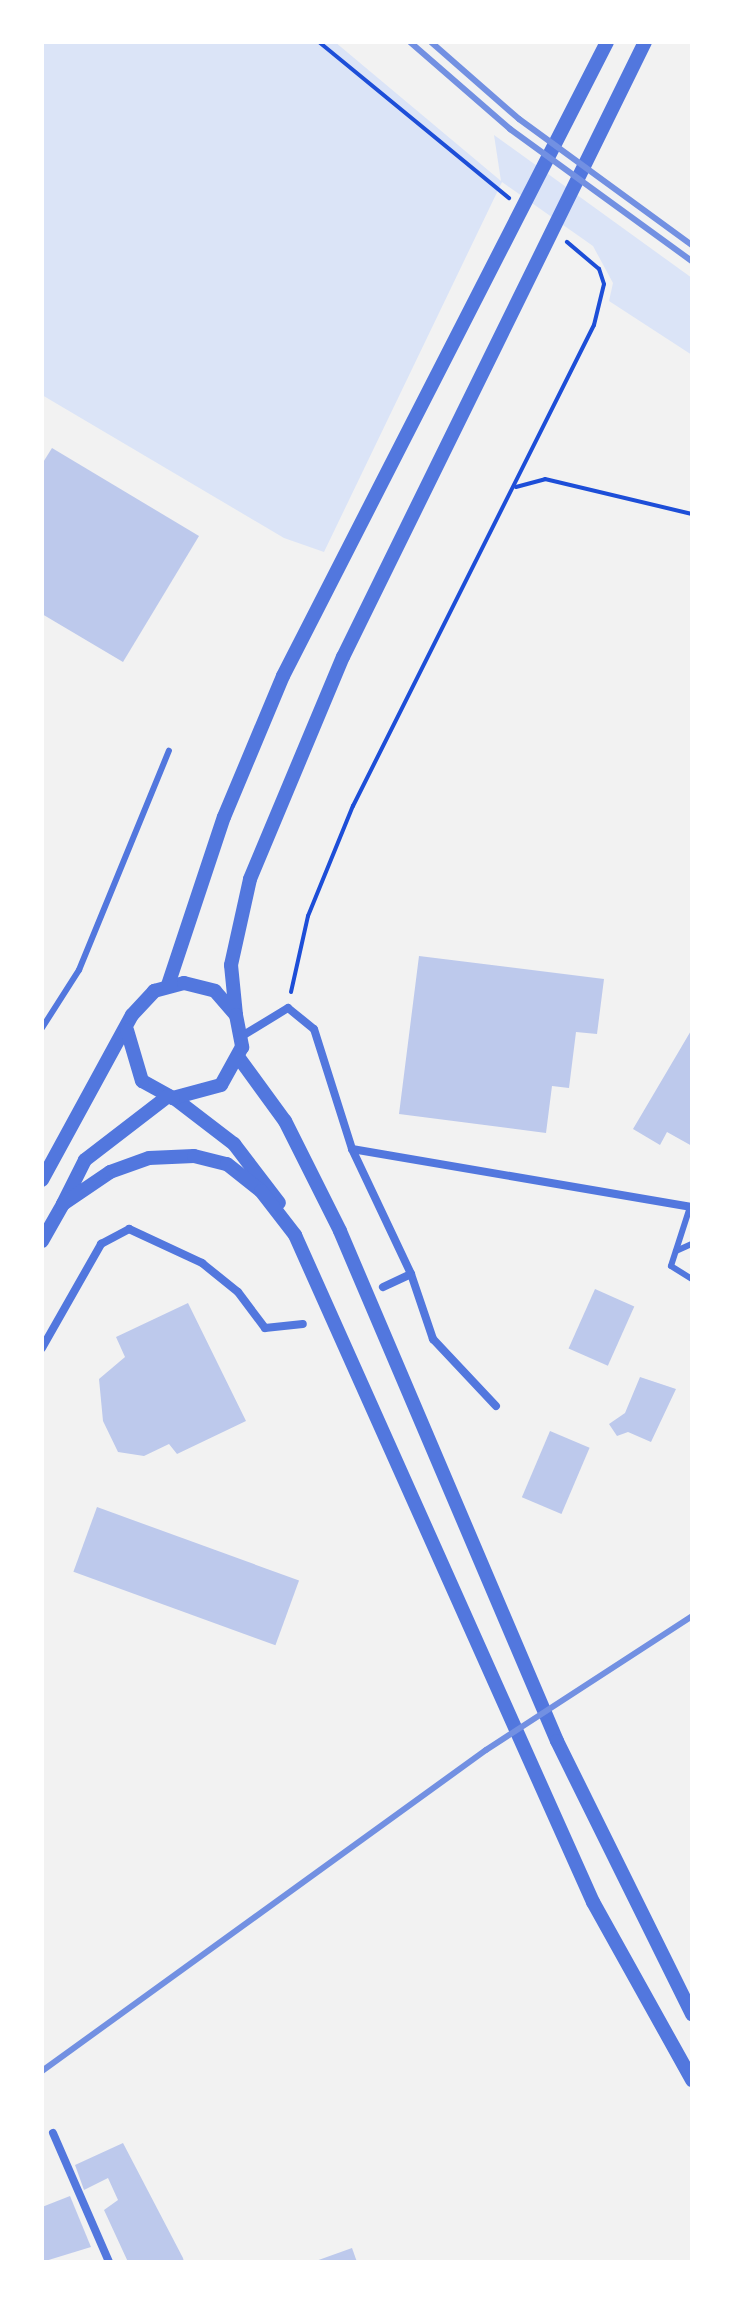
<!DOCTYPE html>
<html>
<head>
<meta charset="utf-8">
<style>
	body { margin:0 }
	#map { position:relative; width:734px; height:2304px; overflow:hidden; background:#f2f2f2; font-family:Cabin,sans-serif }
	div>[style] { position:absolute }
	.green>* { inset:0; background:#dbe4f7 }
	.building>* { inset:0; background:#bdc9ec; transform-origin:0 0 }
	.path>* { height:4px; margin:-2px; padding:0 2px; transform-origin:2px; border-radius:2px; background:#1d4ed8 }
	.service>* { height:6px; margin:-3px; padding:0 3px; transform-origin:3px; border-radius:3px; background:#5277de }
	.minor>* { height:8px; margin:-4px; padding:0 4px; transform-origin:4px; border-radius:4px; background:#5277de }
	.tertiary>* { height:14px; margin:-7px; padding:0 7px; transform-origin:7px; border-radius:7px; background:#5277de }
	.rail>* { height:6px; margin:-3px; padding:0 3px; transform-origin:3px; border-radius:3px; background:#7290e2 }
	span { translate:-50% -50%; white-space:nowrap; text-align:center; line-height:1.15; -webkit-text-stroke:6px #fff; paint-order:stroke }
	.frame { position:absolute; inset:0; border:44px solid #fff; pointer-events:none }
</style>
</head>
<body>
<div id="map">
	<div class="green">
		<div style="clip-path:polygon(42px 42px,335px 42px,501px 181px,494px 135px,692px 278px,692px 355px,609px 301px,613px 283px,593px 246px,502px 182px,324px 552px,284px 538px,42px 395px)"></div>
	</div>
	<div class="building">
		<div style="clip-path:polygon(52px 448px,199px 536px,123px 662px,42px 614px,42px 464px)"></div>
		<div style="clip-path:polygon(419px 956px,604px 979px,597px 1034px,576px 1032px,569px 1088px,552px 1086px,546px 1133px,399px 1114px)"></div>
		<div style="clip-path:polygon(692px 1029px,692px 1146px,667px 1132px,660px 1145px,633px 1129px)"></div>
		<div style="left:595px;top:1289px;width:43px;height:65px;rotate:24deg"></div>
		<div style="clip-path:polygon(188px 1303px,246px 1421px,177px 1454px,169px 1444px,144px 1456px,118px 1452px,103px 1421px,99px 1379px,125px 1357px,116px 1337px)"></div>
		<div style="clip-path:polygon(640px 1377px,676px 1389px,651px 1442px,628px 1432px,617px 1436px,609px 1424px,625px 1413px)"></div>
		<div style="left:550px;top:1431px;width:43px;height:72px;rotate:23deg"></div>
		<div style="left:97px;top:1507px;width:215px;height:69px;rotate:20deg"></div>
		<div style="clip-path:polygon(123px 2143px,183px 2258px,184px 2262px,128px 2262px,104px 2210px,118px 2200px,108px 2178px,84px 2190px,75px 2165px)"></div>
		<div style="clip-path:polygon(70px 2196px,91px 2247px,42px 2262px,42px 2207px)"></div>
		<div style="clip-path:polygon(352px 2248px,357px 2262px,313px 2262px)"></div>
	</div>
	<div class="path">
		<div style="left:319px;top:42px;width:246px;rotate:39.4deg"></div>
		<div style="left:516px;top:487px;width:30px;rotate:-15deg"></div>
		<div style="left:545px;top:479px;width:151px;rotate:13.4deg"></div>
		<div style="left:291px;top:992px;width:78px;rotate:-77.4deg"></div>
		<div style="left:308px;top:916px;width:119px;rotate:-67.8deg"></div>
		<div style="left:353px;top:806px;width:538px;rotate:-63.39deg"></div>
		<div style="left:594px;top:325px;width:42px;rotate:-76.3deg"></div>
		<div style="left:604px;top:284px;width:16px;rotate:-108deg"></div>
		<div style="left:599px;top:269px;width:42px;rotate:-139.8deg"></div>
	</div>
	<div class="service">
		<div style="left:42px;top:1028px;width:69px;rotate:-57.5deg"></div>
		<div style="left:79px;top:970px;width:237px;rotate:-67.7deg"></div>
		<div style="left:690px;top:1207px;width:62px;rotate:107.9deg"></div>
		<div style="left:671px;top:1266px;width:25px;rotate:32deg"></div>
		<div style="left:676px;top:1251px;width:17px;rotate:-24deg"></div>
	</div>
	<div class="minor">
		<div style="left:242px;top:1036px;width:54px;rotate:-31.3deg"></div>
		<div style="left:288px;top:1008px;width:33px;rotate:39deg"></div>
		<div style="left:314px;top:1029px;width:126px;rotate:72.4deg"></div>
		<div style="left:352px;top:1149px;width:343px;rotate:9.7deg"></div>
		<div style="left:352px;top:1149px;width:138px;rotate:64.7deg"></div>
		<div style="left:411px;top:1274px;width:31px;rotate:155deg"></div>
		<div style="left:411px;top:1274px;width:69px;rotate:71.3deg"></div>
		<div style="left:433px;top:1339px;width:92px;rotate:46.8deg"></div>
		<div style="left:42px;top:1348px;width:120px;rotate:-60.4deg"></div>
		<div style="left:101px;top:1244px;width:32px;rotate:-28deg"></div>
		<div style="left:129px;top:1229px;width:81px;rotate:25deg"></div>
		<div style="left:202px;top:1263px;width:46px;rotate:38.9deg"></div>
		<div style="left:238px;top:1292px;width:45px;rotate:53.1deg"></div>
		<div style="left:265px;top:1328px;width:38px;rotate:-6deg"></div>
		<div style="left:53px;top:2133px;width:141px;rotate:66.5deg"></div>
	</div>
	<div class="tertiary">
		<div style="left:168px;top:985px;width:177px;rotate:-71.6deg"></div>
		<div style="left:224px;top:817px;width:153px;rotate:-67.3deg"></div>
		<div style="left:283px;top:676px;width:712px;rotate:-62.93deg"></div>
		<div style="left:236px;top:1015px;width:50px;rotate:-95.7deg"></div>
		<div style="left:231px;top:965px;width:88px;rotate:-77.5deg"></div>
		<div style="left:250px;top:879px;width:241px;rotate:-67.3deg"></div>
		<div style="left:343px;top:657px;width:685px;rotate:-63.85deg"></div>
		<div style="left:239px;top:1058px;width:78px;rotate:53.9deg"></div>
		<div style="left:285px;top:1121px;width:123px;rotate:63.4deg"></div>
		<div style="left:340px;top:1231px;width:554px;rotate:66.95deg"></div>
		<div style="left:557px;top:1741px;width:305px;rotate:63.7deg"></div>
		<div style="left:174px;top:1098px;width:76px;rotate:37.5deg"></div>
		<div style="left:234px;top:1144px;width:74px;rotate:52.7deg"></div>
		<div style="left:42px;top:1180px;width:188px;rotate:-61.4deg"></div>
		<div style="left:132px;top:1015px;width:33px;rotate:-47deg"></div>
		<div style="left:154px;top:991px;width:31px;rotate:-15deg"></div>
		<div style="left:184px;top:983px;width:32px;rotate:14deg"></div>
		<div style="left:215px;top:991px;width:32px;rotate:49deg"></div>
		<div style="left:236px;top:1015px;width:33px;rotate:79deg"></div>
		<div style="left:242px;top:1047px;width:43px;rotate:118.9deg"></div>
		<div style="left:221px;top:1085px;width:50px;rotate:164.8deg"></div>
		<div style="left:173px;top:1098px;width:35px;rotate:-151deg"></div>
		<div style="left:142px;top:1081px;width:53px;rotate:-106.4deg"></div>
		<div style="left:63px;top:1204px;width:49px;rotate:-63.4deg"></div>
		<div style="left:85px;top:1160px;width:105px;rotate:-37.6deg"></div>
		<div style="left:42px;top:1241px;width:43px;rotate:-60.4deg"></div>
		<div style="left:63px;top:1204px;width:57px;rotate:-34.2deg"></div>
		<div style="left:110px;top:1172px;width:41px;rotate:-19.7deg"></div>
		<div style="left:149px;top:1158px;width:45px;rotate:-2.5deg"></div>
		<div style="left:194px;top:1156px;width:34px;rotate:14deg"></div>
		<div style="left:227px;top:1164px;width:43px;rotate:38.5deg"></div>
		<div style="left:261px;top:1191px;width:56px;rotate:52.3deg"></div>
		<div style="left:295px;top:1235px;width:731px;rotate:65.93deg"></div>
		<div style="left:593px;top:1902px;width:204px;rotate:60.9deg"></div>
	</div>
	<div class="rail">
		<div style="left:410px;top:42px;width:133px;rotate:41deg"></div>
		<div style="left:510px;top:129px;width:225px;rotate:36deg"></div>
		<div style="left:431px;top:42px;width:117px;rotate:41.2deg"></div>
		<div style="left:519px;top:119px;width:214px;rotate:36.1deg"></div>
		<div style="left:42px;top:2071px;width:548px;rotate:-35.87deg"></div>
		<div style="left:486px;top:1750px;width:246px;rotate:-33deg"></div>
	</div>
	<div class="frame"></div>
</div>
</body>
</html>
